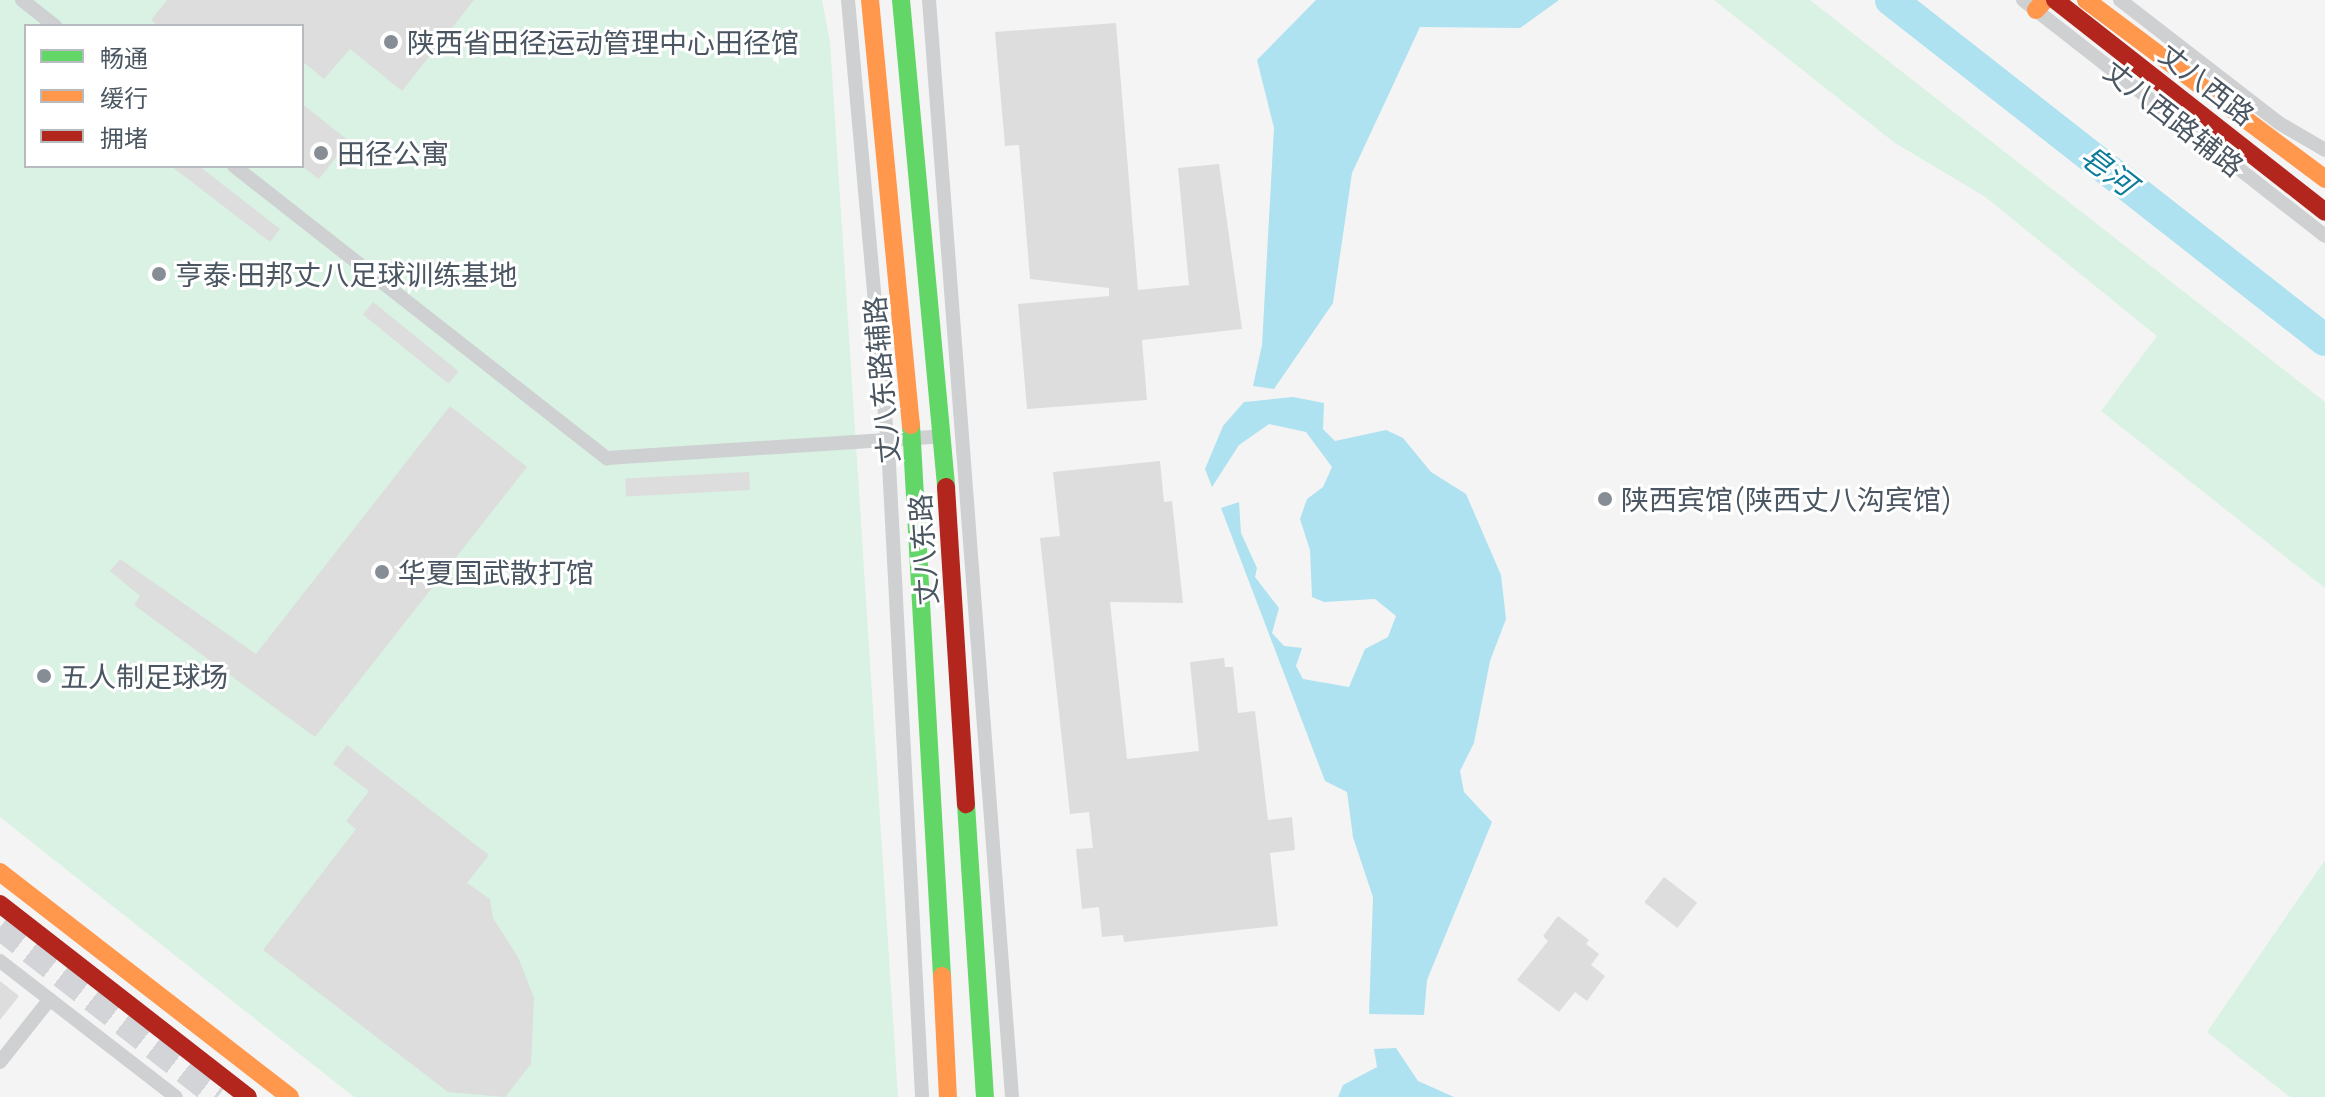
<!DOCTYPE html>
<html>
<head>
<meta charset="utf-8">
<style>
	body { margin:0 }
	#map { position:relative; width:2325px; height:1097px; overflow:hidden; background:#f4f4f4; font-family:Manrope,"Noto Sans SC",sans-serif }
	div>[style] { position:absolute }
	.green>* { inset:0; background:#d9f2e3 }
	.water>* { inset:0; background:#aee2f0 }
	.river>* { height:32px; margin:-16px; padding:0 16px; transform-origin:16px; border-radius:16px; background:#aee2f0 }
	.building>* { inset:0; background:#ddddde; transform-origin:0 0 }
	.highway-tunnel>* { height:26px; margin-top:-13px; transform-origin:0; background:repeating-linear-gradient(90deg,#d2d4d7 0 26px,transparent 0 39px) }
	.street>* { height:14px; margin:-7px; padding:0 7px; transform-origin:7px; border-radius:7px; background:#ced0d2 }
	.fast>* { height:18px; margin:-9px; padding:0 9px; transform-origin:9px; border-radius:9px; background:#63d668 }
	.slow>* { height:18px; margin:-9px; padding:0 9px; transform-origin:9px; border-radius:9px; background:#ff974d }
	.jam>* { height:18px; margin:-9px; padding:0 9px; transform-origin:9px; border-radius:9px; background:#b3261e }
	.dots>* { width:22px; height:22px; translate:-50% -50%; box-sizing:border-box; border:4px solid #fff; border-radius:50% }
	span { translate:-50% -50%; white-space:nowrap; text-align:center; line-height:1.15; -webkit-text-stroke:6px #fff; paint-order:stroke }
	.poi-label { font-size:28px; color:#4a5661 }
	.left { translate:0 -50%; text-align:left }
	.street-label { font-size:28px; color:#4a5661 }
	.water-label { font-size:30px; color:#0c7c9b; font-style:italic }
	.legend { position:absolute; left:24px; top:24px; width:280px; height:144px; box-sizing:border-box; background:#fff; border:2px solid #b7bbc0; margin:0; padding:10px 14px; list-style:none; font-size:24px; color:#4a5661 }
	.legend li { display:flex; align-items:center; gap:16px; height:40px }
	.legend b { width:40px; border:2px solid #b7bbc0 }
</style>
</head>
<body>
<div id="map">
	<div class="green">
		<div style="clip-path:polygon(evenodd,0 0,822px 0,830px 42px,898px 1097px,354px 1097px,0 817px,0 0,26px 26px,302px 26px,302px 166px,26px 166px,26px 26px)"></div>
		<div style="clip-path:polygon(1714px 0,1810px 0,2325px 402px,2325px 588px,2101px 411px,2157px 336px,1984px 196px,1895px 143px)"></div>
		<div style="clip-path:polygon(2325px 860px,2325px 1097px,2290px 1097px,2207px 1032px)"></div>
	</div>
	<div class="water">
		<div style="clip-path:polygon(1316px 0,1559px 0,1520px 28px,1420px 27px,1352px 173px,1333px 303px,1274px 389px,1253px 386px,1262px 345px,1274px 128px,1257px 60px)"></div>
		<div style="clip-path:polygon(1293px 397px,1324px 403px,1323px 429px,1335px 441px,1386px 430px,1403px 438px,1431px 472px,1466px 494px,1501px 575px,1506px 619px,1490px 661px,1474px 743px,1460px 771px,1464px 792px,1492px 822px,1427px 980px,1424px 1015px,1369px 1014px,1373px 897px,1353px 837px,1347px 792px,1325px 781px,1221px 508px,1239px 502px,1241px 533px,1257px 568px,1255px 577px,1279px 608px,1272px 633px,1284px 646px,1302px 648px,1296px 666px,1303px 679px,1349px 687px,1365px 649px,1388px 637px,1396px 616px,1375px 599px,1324px 602px,1312px 597px,1310px 550px,1300px 519px,1307px 499px,1323px 487px,1332px 467px,1306px 432px,1269px 424px,1239px 445px,1212px 487px,1205px 469px,1223px 426px,1244px 402px)"></div>
		<div style="clip-path:polygon(1396px 1048px,1418px 1081px,1454px 1097px,1338px 1097px,1343px 1085px,1377px 1067px,1374px 1049px)"></div>
	</div>
	<div class="river">
		<div style="left:1891px;top:0;width:551px;rotate:38.08deg"></div>
	</div>
	<div class="building">
		<div style="clip-path:polygon(167px 0,474px 0,402px 91px,350px 49px,324px 79px,302px 61px,302px 26px,159px 26px,151px 20px)"></div>
		<div style="clip-path:polygon(1116px 23px,1138px 290px,1189px 285px,1178px 168px,1219px 164px,1242px 329px,1142px 340px,1147px 400px,1027px 409px,1018px 304px,1109px 296px,1109px 288px,1030px 279px,1019px 145px,1005px 146px,995px 32px)"></div>
		<div style="clip-path:polygon(302px 104px,349px 141px,319px 179px,302px 166px)"></div>
		<div style="clip-path:polygon(171px 166px,199px 166px,280px 229px,270px 242px)"></div>
		<div style="left:373px;top:302px;width:110px;height:16px;rotate:39deg"></div>
		<div style="clip-path:polygon(450px 406px,527px 467px,315px 737px,134px 605px,140px 596px,110px 571px,120px 559px,256px 654px)"></div>
		<div style="clip-path:polygon(1160px 461px,1164px 502px,1172px 501px,1183px 603px,1110px 602px,1127px 759px,1199px 751px,1190px 662px,1224px 658px,1225px 667px,1233px 667px,1238px 713px,1255px 711px,1268px 820px,1292px 817px,1295px 850px,1270px 853px,1278px 926px,1124px 942px,1123px 935px,1102px 937px,1099px 907px,1082px 909px,1076px 849px,1093px 848px,1089px 812px,1070px 814px,1040px 538px,1060px 536px,1053px 472px)"></div>
		<div style="left:749px;top:472px;width:18px;height:124px;rotate:87deg"></div>
		<div style="clip-path:polygon(347px 745px,489px 855px,467px 883px,490px 899px,493px 918px,518px 957px,534px 998px,531px 1064px,505px 1097px,448px 1092px,263px 950px,356px 829px,346px 821px,369px 791px,333px 764px)"></div>
		<div style="left:1664px;top:877px;width:42px;height:32px;rotate:38deg"></div>
		<div style="clip-path:polygon(1558px 916px,1589px 940px,1586px 944px,1599px 954px,1591px 965px,1605px 976px,1587px 1001px,1575px 992px,1559px 1012px,1517px 980px,1548px 941px,1543px 936px)"></div>
		<div style="clip-path:polygon(0 981px,19px 996px,0 1020px)"></div>
	</div>
	<div class="highway-tunnel">
		<div style="left:0;top:927px;width:276px;rotate:37.9deg"></div>
	</div>
	<div class="street">
		<div style="left:22px;top:0;width:42px;rotate:38.2deg"></div>
		<div style="left:848px;top:0;width:447px;rotate:84.9deg"></div>
		<div style="left:888px;top:445px;width:653px;rotate:87.01deg"></div>
		<div style="left:929px;top:0;width:1100px;rotate:85.67deg"></div>
		<div style="left:2023px;top:0;width:383px;rotate:38deg"></div>
		<div style="left:2120px;top:0;width:201px;rotate:37.7deg"></div>
		<div style="left:2279px;top:123px;width:53px;rotate:30.4deg"></div>
		<div style="left:234px;top:166px;width:474px;rotate:38.1deg"></div>
		<div style="left:607px;top:458px;width:337px;rotate:-3.7deg"></div>
		<div style="left:0;top:961px;width:222px;rotate:37.7deg"></div>
		<div style="left:0;top:1062px;width:80px;rotate:-51.6deg"></div>
	</div>
	<div class="fast">
		<div style="left:901px;top:0;width:489px;rotate:84.7deg"></div>
		<div style="left:911px;top:425px;width:552px;rotate:86.78deg"></div>
		<div style="left:966px;top:804px;width:294px;rotate:86.3deg"></div>
	</div>
	<div class="slow">
		<div style="left:870px;top:0;width:427px;rotate:84.5deg"></div>
		<div style="left:2086px;top:0;width:299px;rotate:36.8deg"></div>
		<div style="left:2036px;top:10px;width:13px;rotate:-48deg"></div>
		<div style="left:0;top:872px;width:367px;rotate:37.8deg"></div>
		<div style="left:942px;top:976px;width:121px;rotate:87.2deg"></div>
	</div>
	<div class="jam">
		<div style="left:2055px;top:0;width:343px;rotate:38.1deg"></div>
		<div style="left:946px;top:487px;width:318px;rotate:86.4deg"></div>
		<div style="left:0;top:904px;width:314px;rotate:37.9deg"></div>
	</div>
	<div class="dots">
		<div style="left:391px;top:42px;background:#868d94"></div>
		<div style="left:321px;top:153px;background:#868d94"></div>
		<div style="left:159px;top:274px;background:#868d94"></div>
		<div style="left:1605px;top:499px;background:#868d94"></div>
		<div style="left:382px;top:572px;background:#868d94"></div>
		<div style="left:44px;top:676px;background:#868d94"></div>
	</div>
	<div class="poi-label">
		<span class="left" style="left:407px;top:42px">陕西省田径运动管理中心田径馆</span>
		<span class="left" style="left:337px;top:153px">田径公寓</span>
		<span class="left" style="left:175px;top:274px">亨泰·田邦丈八足球训练基地</span>
		<span class="left" style="left:1621px;top:499px">陕西宾馆(陕西丈八沟宾馆)</span>
		<span class="left" style="left:398px;top:572px">华夏国武散打馆</span>
		<span class="left" style="left:60px;top:676px">五人制足球场</span>
	</div>
	<div class="street-label">
		<span style="left:2207px;top:84px;rotate:38deg">丈八西路</span>
		<span style="left:2174px;top:118px;rotate:38deg">丈八西路辅路</span>
		<span style="left:881px;top:380px;rotate:-95deg">丈八东路辅路</span>
		<span style="left:923px;top:550px;rotate:-94deg">丈八东路</span>
	</div>
	<div class="water-label">
		<span style="left:2108px;top:170px;rotate:38deg">皂河</span>
	</div>
	<ul class="legend">
	<li><b style="height:10px;background:#63d668"></b>畅通</li>
	<li><b style="height:10px;background:#ff974d"></b>缓行</li>
	<li><b style="height:10px;background:#b3261e"></b>拥堵</li>
	</ul>
</div>
</body>
</html>
